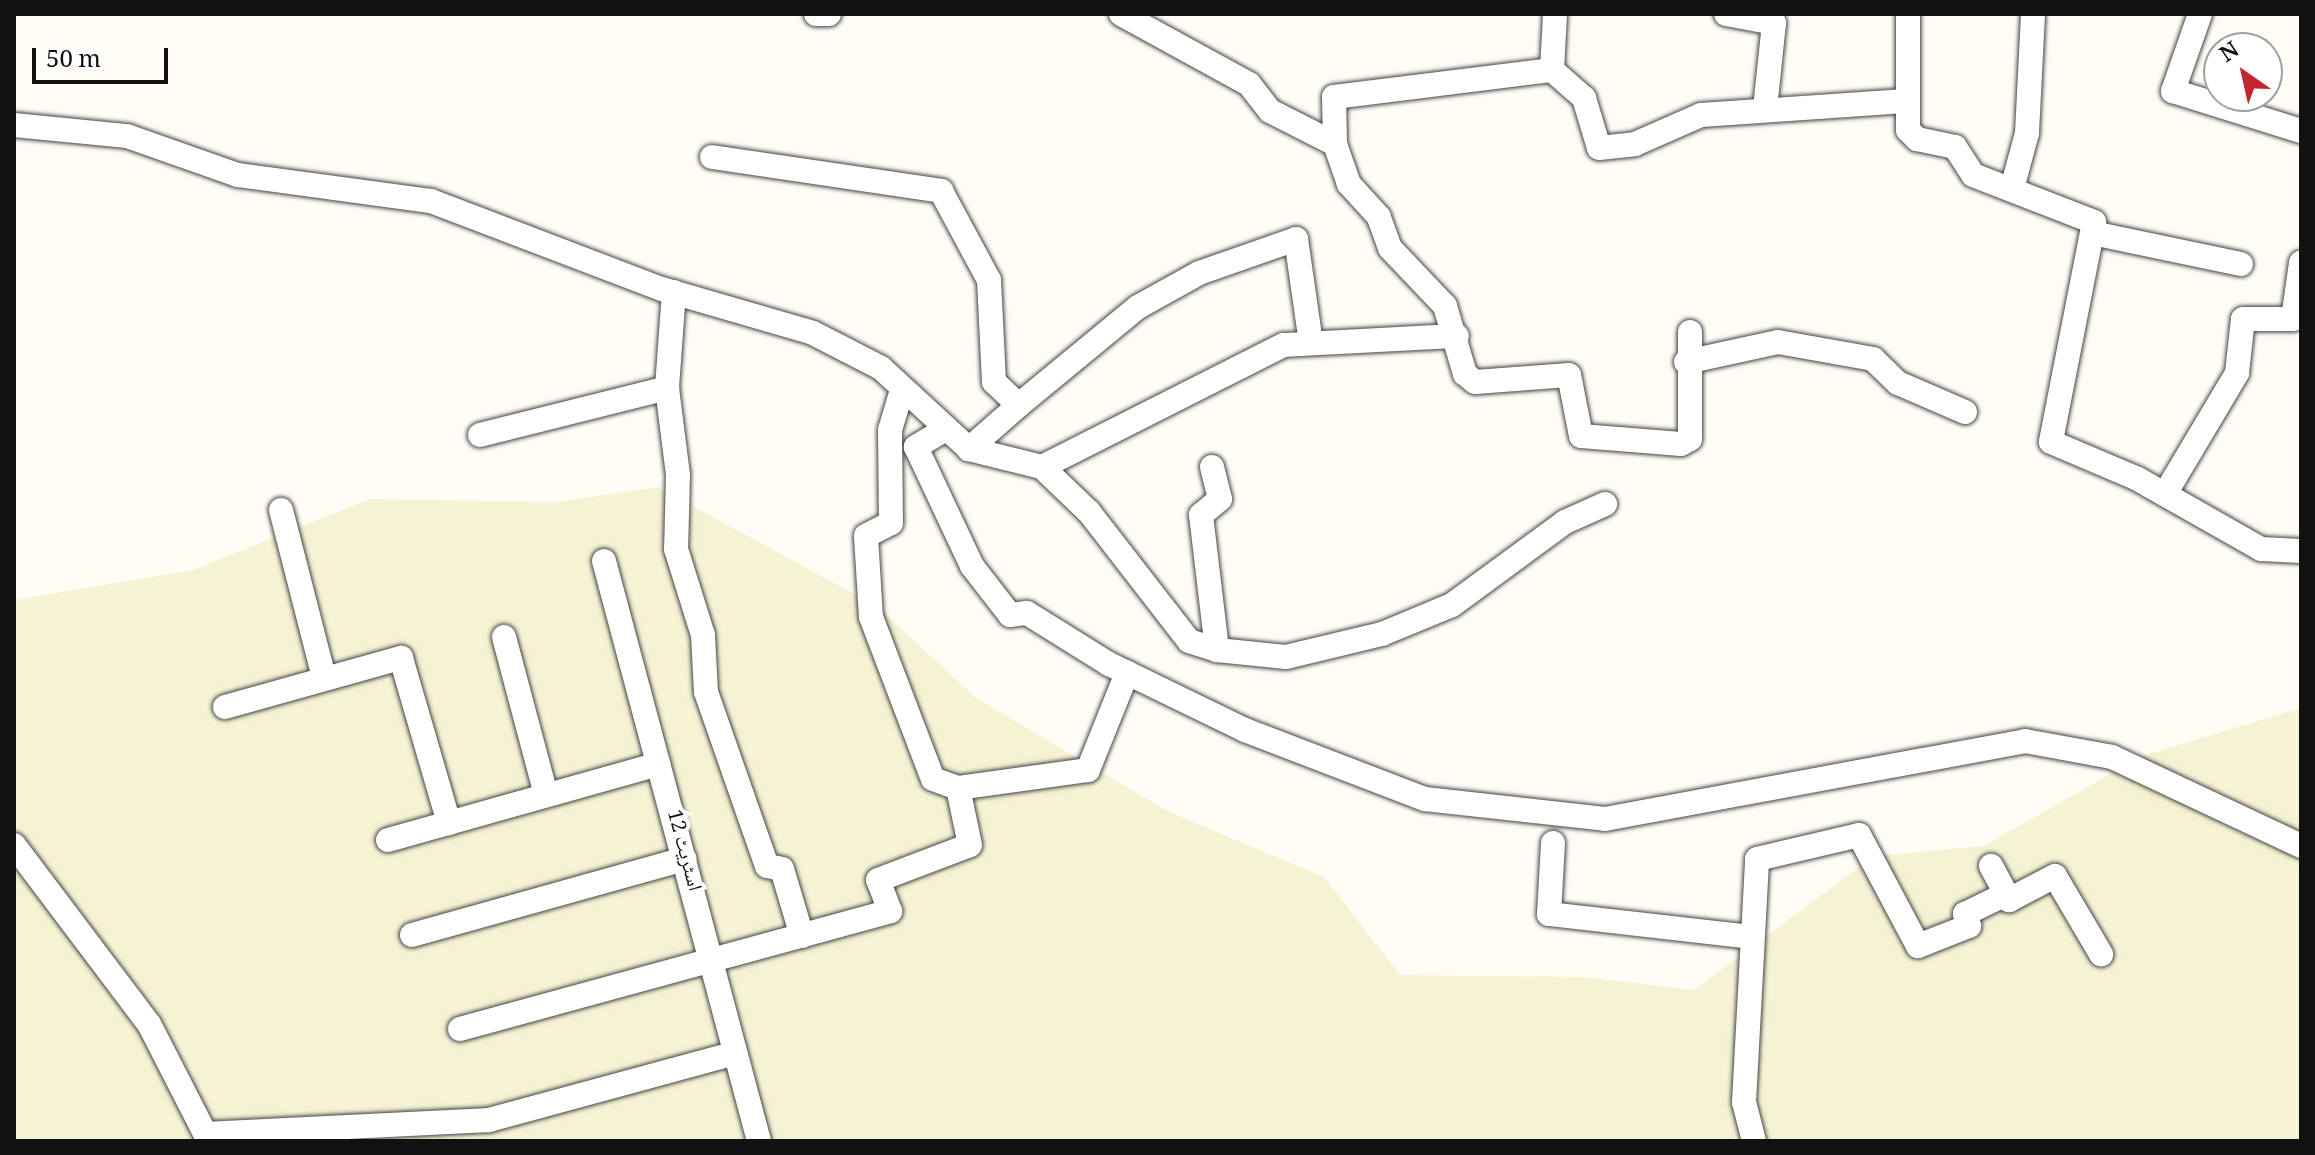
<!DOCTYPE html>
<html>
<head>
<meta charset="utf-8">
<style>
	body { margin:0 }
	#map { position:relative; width:2315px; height:1155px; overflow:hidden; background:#fffdf5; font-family:Georgia,"Noto Naskh Arabic",serif }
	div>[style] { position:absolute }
	.farmland>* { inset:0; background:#f6f3d4 }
	.roads { filter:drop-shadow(0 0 2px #444) drop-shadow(0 0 2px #444) }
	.minor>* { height:24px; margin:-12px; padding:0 12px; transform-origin:12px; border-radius:12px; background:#fff }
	span { translate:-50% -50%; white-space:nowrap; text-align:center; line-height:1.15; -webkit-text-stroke:8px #fff; paint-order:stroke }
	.street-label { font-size:20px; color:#111 }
	.frame { position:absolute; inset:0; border:16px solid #111; pointer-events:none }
	.north { position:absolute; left:2203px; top:32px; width:80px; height:80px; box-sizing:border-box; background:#fff; border:2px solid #a0a0a0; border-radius:50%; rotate:326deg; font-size:22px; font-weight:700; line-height:32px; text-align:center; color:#111 }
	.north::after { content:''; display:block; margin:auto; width:28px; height:36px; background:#c4262e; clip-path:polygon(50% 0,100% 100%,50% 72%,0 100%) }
	.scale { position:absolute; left:32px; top:48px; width:136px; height:36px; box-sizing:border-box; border:4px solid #111; border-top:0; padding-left:10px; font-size:24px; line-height:28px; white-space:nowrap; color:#111; -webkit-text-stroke:6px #fff; paint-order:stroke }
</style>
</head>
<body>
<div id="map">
	<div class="farmland">
		<div style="clip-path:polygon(658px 487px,878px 607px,976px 698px,1167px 811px,1324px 877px,1400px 975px,1584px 977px,1694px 990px,1874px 856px,1984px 846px,2142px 756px,2301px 708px,2301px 1141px,14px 1141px,14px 600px,193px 570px,370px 499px,557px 502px)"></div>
	</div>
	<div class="roads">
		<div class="minor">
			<div style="left:816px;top:14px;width:13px"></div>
			<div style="left:1121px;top:14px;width:146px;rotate:28.7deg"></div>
			<div style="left:1249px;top:84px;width:34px;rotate:52deg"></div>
			<div style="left:1270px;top:111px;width:73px;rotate:26.9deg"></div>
			<div style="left:1726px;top:14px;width:49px;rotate:10.6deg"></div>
			<div style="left:1774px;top:23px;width:85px;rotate:96deg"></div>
			<div style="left:1908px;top:14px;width:116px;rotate:90deg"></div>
			<div style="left:1908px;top:130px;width:13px;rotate:45deg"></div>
			<div style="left:1917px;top:139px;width:39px;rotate:12deg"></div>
			<div style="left:1955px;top:147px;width:33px;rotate:57deg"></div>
			<div style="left:1973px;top:175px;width:130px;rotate:21.2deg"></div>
			<div style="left:2094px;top:222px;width:224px;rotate:101.1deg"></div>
			<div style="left:2051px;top:442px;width:92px;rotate:23deg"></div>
			<div style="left:2136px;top:478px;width:144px;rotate:29.6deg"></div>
			<div style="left:2261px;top:549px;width:40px;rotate:2.9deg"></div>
			<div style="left:2200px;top:14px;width:82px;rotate:109.3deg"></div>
			<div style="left:2173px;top:91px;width:134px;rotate:17.4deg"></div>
			<div style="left:1552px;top:70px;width:56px;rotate:-86.9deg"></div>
			<div style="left:14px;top:125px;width:114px;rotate:5.6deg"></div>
			<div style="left:127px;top:136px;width:118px;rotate:19.4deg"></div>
			<div style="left:238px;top:175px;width:195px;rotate:7.7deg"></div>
			<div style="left:431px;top:201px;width:247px;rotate:20.9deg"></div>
			<div style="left:662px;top:289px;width:157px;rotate:16.2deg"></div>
			<div style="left:813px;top:333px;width:76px;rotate:27.2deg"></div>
			<div style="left:881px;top:368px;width:120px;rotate:42.6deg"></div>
			<div style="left:969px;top:449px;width:75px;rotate:13.9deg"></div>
			<div style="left:1042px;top:467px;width:65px;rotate:43.8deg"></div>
			<div style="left:1089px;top:512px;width:163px;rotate:52.2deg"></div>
			<div style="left:1189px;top:641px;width:29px;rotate:18deg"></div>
			<div style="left:1217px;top:650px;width:69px;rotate:5.8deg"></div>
			<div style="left:1286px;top:657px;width:99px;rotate:-13.5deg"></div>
			<div style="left:1382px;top:634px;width:76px;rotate:-22.5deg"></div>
			<div style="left:1452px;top:605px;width:140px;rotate:-36.3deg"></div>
			<div style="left:1565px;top:522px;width:44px;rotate:-24.2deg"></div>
			<div style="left:712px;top:157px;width:232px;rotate:8.4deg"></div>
			<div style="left:941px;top:191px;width:101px;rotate:61.7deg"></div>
			<div style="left:989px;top:280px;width:102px;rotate:87.2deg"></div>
			<div style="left:994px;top:382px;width:34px;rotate:43deg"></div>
			<div style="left:1019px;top:405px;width:67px;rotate:138.7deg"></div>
			<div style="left:2013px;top:185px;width:54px;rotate:-74.9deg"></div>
			<div style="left:2027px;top:133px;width:119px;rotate:-87.1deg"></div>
			<div style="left:2097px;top:234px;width:147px;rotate:11.8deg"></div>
			<div style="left:674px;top:292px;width:96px;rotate:94.2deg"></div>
			<div style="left:667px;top:388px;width:88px;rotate:82.8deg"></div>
			<div style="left:678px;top:475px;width:74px;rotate:91.5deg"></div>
			<div style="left:676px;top:549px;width:90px;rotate:72.6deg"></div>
			<div style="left:703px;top:635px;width:57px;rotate:87deg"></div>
			<div style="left:706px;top:692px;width:184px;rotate:70.7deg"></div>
			<div style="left:767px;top:866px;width:15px;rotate:11deg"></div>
			<div style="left:782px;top:869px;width:70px;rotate:73.4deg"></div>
			<div style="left:1690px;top:332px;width:107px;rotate:90deg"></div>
			<div style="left:1690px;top:439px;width:10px;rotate:151deg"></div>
			<div style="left:1681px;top:444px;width:100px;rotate:-175.4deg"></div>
			<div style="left:1581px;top:436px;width:62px;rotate:-101.1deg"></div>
			<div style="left:1569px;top:375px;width:94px;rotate:175.7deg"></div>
			<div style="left:1475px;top:382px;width:13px;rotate:-141deg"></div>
			<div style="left:1465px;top:374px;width:71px;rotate:-106.4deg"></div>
			<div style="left:1445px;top:306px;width:80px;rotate:-133.5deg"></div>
			<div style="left:1390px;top:248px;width:33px;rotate:-110deg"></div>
			<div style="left:1379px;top:217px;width:45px;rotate:-132.3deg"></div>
			<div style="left:1349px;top:184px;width:42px;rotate:-109.3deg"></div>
			<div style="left:1335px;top:144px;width:47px;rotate:-91.2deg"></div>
			<div style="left:1334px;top:97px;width:220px;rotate:-7.1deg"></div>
			<div style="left:1552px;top:70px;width:43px;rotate:41.2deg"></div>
			<div style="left:1584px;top:98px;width:52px;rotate:73.3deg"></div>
			<div style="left:1599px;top:148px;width:36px;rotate:-6deg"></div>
			<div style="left:1635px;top:144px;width:72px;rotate:-23.7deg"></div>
			<div style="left:1701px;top:115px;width:205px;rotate:-3.9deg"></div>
			<div style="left:1686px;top:362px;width:94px;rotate:-12.3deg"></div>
			<div style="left:1778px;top:342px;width:97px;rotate:10.1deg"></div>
			<div style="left:1873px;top:359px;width:35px;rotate:44deg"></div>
			<div style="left:1898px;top:383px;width:73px;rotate:23.4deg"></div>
			<div style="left:902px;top:390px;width:42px;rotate:106.7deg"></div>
			<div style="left:890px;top:430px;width:93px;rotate:89.4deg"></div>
			<div style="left:891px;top:523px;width:28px;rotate:153deg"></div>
			<div style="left:866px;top:536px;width:81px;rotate:86.5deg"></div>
			<div style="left:871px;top:617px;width:173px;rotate:69.1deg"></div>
			<div style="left:933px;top:779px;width:27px;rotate:20deg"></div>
			<div style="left:1019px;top:405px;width:154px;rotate:-39.5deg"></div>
			<div style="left:1138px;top:307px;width:70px;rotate:-29.1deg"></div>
			<div style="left:1199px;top:273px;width:103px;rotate:-19.3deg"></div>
			<div style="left:1296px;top:239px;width:105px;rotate:81.8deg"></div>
			<div style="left:944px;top:430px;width:33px;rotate:149deg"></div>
			<div style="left:916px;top:447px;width:132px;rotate:64.8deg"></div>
			<div style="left:972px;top:566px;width:62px;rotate:52.2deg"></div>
			<div style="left:1010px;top:615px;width:17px;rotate:-7deg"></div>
			<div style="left:1027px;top:613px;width:97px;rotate:31.9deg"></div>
			<div style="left:1109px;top:664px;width:151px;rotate:25.9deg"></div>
			<div style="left:1245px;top:730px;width:193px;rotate:21deg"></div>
			<div style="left:1425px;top:799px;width:181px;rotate:6.3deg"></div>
			<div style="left:1605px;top:819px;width:427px;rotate:-10.5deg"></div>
			<div style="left:2025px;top:741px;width:88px;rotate:10.4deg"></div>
			<div style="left:2112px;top:757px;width:209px;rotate:25.2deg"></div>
			<div style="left:480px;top:435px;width:193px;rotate:-14.1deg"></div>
			<div style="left:1042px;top:467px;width:271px;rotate:-26.8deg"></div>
			<div style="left:1284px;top:345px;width:173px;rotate:-3deg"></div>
			<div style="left:1212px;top:467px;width:33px;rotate:76deg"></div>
			<div style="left:1220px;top:499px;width:25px;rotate:140deg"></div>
			<div style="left:1201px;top:515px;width:136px;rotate:83.2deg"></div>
			<div style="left:2165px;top:494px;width:141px;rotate:-59.2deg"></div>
			<div style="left:2237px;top:373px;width:54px;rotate:-83.7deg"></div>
			<div style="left:2243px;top:319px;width:50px"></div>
			<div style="left:2293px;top:319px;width:57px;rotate:-81.9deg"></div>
			<div style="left:281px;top:510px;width:173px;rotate:75.6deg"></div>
			<div style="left:604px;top:561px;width:600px;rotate:75.04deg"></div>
			<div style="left:504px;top:637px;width:163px;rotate:75.1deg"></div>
			<div style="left:225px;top:707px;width:183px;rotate:-15.6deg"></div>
			<div style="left:401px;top:658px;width:172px;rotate:73.8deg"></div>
			<div style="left:388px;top:840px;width:281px;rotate:-15.7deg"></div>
			<div style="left:1553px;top:843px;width:71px;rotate:93.2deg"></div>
			<div style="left:1549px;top:914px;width:204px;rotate:6.5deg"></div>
			<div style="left:14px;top:845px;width:224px;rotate:53deg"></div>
			<div style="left:149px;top:1024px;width:131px;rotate:62.9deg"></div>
			<div style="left:2006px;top:894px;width:7px;rotate:63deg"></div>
			<div style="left:2009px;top:900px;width:52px;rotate:-27.6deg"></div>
			<div style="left:2055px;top:876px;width:91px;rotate:59.5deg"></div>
			<div style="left:412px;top:935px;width:283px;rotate:-15.6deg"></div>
			<div style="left:460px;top:1029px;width:446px;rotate:-15.3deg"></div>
			<div style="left:890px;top:911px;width:33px;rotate:-111deg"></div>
			<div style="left:878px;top:880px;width:98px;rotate:-20.8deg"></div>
			<div style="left:970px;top:845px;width:58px;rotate:-101.9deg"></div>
			<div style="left:958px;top:788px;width:131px;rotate:-7.9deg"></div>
			<div style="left:1088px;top:770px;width:105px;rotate:-68.1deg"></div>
			<div style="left:206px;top:1134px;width:283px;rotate:-2.8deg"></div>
			<div style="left:489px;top:1120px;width:255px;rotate:-15.2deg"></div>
			<div style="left:1754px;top:1141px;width:40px;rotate:-104.4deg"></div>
			<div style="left:1744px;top:1102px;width:243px;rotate:-86.9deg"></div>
			<div style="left:1757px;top:859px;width:105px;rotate:-13.2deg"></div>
			<div style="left:1859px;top:835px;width:126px;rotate:62deg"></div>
			<div style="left:1918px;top:946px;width:55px;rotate:-21.4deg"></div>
			<div style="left:1969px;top:926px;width:13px;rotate:-108deg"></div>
			<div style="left:1965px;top:914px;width:46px;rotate:-26deg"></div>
			<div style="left:2006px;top:894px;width:32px;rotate:-118deg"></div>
		</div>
	</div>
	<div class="street-label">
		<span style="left:682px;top:851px;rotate:75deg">اسٹریٹ 12</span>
	</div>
	<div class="frame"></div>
	<div class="north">N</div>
	<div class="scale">50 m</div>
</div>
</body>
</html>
